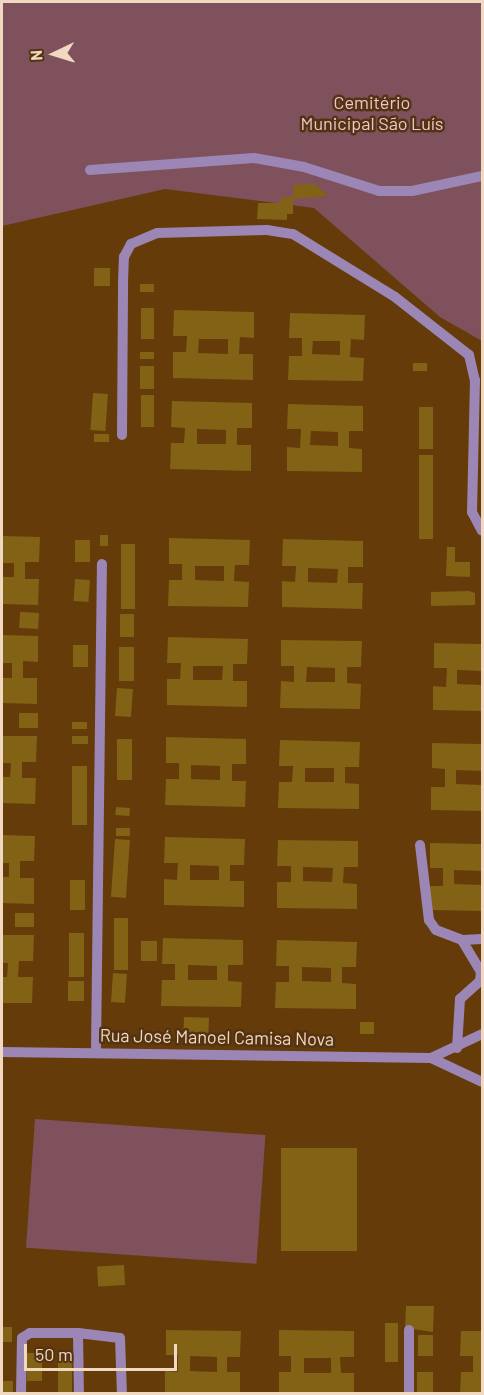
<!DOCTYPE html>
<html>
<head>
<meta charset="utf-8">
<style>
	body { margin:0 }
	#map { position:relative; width:484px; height:1395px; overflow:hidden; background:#643b09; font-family:Barlow,sans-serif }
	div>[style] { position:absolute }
	.green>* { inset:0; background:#7f515c; transform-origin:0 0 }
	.building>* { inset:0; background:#826214; transform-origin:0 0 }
	.minor>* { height:10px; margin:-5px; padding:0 5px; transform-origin:5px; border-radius:5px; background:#9b86b5 }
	span { translate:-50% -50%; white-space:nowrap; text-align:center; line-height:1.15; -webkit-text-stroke:5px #533311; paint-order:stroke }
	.park-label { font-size:18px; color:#f1c5ce }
	.street-label { font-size:18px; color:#f1d8c1 }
	.frame { position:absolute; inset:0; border:3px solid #f1d8c1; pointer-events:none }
	.north { position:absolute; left:24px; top:24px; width:60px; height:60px; -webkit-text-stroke:4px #533311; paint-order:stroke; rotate:266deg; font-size:16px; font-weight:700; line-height:24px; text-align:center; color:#f1d8c1 }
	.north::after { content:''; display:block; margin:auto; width:21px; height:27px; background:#f1d8c1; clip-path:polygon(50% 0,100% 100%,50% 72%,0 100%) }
	.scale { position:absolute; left:24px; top:1344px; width:153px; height:27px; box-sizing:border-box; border:3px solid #f1d8c1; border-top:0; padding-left:8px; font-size:18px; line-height:21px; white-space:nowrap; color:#f1d8c1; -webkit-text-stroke:4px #533311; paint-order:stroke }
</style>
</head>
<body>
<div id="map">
	<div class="green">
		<div style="clip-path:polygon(2px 2px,482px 2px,482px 341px,440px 317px,314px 208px,165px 189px,2px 226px)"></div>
		<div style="left:35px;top:1119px;width:231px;height:129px;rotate:4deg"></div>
	</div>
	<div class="building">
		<div style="clip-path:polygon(315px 184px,328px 196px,293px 199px,293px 185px)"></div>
		<div style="clip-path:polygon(281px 197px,293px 197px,293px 214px,287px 214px,287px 220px,257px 219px,258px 203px,281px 203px)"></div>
		<div style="left:94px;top:268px;width:16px;height:18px"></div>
		<div style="left:154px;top:284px;width:8px;height:14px;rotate:90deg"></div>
		<div style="left:141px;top:308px;width:13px;height:31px"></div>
		<div style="clip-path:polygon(evenodd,174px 310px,254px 312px,254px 338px,240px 337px,239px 354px,253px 354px,253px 380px,173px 378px,173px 352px,186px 352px,187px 336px,173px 336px,174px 310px,199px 339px,228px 339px,228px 354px,198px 353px,199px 339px)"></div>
		<div style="clip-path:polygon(evenodd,290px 313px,365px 315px,364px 340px,351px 339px,350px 357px,364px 358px,363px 381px,288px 380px,289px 356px,302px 356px,302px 338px,289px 338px,290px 313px,313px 341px,340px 341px,340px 355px,312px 354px,313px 341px)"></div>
		<div style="left:140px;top:352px;width:14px;height:7px"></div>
		<div style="left:413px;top:363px;width:14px;height:8px"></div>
		<div style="left:140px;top:366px;width:14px;height:23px"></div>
		<div style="left:93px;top:393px;width:15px;height:37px;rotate:4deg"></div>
		<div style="left:141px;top:395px;width:13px;height:32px"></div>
		<div style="clip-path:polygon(evenodd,172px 401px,252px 403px,252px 428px,237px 428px,237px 445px,251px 445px,251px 471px,170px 469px,171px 443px,184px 443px,185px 428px,171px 427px,172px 401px,197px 429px,226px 430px,226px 444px,197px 444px,197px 429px)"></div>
		<div style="clip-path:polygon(evenodd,288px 404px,363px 406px,363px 431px,349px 431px,349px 448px,362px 449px,362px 472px,287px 471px,287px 447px,300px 448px,301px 429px,287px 429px,288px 404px,311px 431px,338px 432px,338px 446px,310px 445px,311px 431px)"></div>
		<div style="left:419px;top:407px;width:14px;height:42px"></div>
		<div style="left:94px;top:434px;width:15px;height:8px"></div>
		<div style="left:419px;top:455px;width:14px;height:84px"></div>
		<div style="left:100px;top:535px;width:8px;height:11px"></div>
		<div style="clip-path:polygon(2px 536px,40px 537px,39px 562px,25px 562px,25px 579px,39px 579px,38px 605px,2px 604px,2px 577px,14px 577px,14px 563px,2px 563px)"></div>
		<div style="clip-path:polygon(evenodd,169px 538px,250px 540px,249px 565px,235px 565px,234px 581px,249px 582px,248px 607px,168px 606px,169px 580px,182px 580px,182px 564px,169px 564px,169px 538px,195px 566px,224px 566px,224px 581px,195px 580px,195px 566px)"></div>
		<div style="clip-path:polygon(evenodd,283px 539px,363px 541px,363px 567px,348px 567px,348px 583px,363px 583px,362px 609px,282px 607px,282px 581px,295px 582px,296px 566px,282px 566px,283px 539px,308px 568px,338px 569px,337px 583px,308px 582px,308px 568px)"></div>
		<div style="left:75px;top:540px;width:15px;height:22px"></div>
		<div style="left:121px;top:544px;width:14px;height:65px"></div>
		<div style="clip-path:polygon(447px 547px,455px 547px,455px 562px,470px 562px,470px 577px,446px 576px)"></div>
		<div style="left:75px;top:579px;width:15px;height:22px;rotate:4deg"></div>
		<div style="clip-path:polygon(469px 591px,475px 593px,475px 605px,431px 606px,431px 592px)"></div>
		<div style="left:20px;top:612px;width:19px;height:16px;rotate:3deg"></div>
		<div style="left:120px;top:614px;width:14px;height:23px"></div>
		<div style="clip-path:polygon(2px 635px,38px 636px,38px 662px,23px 661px,23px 678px,37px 678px,37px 704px,2px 703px,2px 678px,12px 678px,12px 663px,2px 663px)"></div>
		<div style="clip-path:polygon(evenodd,168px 637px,248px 639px,247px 664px,233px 664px,233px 681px,247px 681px,247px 707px,167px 705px,167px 679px,180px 679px,181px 663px,167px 663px,168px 637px,193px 666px,223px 666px,222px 680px,193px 680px,193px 666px)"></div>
		<div style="clip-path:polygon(evenodd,281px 640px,362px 641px,361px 667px,347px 667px,347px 683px,361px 684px,360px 709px,280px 708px,281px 681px,294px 682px,294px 666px,281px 666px,281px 640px,307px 667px,335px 668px,335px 682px,306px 682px,307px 667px)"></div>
		<div style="clip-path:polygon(434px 643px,482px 644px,482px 671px,457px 670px,457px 684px,482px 685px,482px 711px,433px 710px,433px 686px,446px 687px,447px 668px,434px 668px)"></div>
		<div style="left:73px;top:645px;width:15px;height:22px"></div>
		<div style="left:119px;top:647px;width:15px;height:34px"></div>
		<div style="left:117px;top:688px;width:16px;height:28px;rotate:4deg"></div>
		<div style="left:19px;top:713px;width:19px;height:15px"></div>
		<div style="left:72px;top:722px;width:15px;height:7px"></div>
		<div style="clip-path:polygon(2px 736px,37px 736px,36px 762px,22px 762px,22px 778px,36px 778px,35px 804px,2px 803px,2px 777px,10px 777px,11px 763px,2px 763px)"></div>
		<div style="left:72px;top:736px;width:16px;height:8px"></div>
		<div style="clip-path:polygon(evenodd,166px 737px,246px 739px,246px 764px,232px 764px,232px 781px,246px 781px,245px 807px,165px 805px,166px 779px,179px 779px,179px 763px,166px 763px,166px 737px,191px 765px,220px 766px,220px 780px,191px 779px,191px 765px)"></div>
		<div style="left:117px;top:739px;width:15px;height:41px"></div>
		<div style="clip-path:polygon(evenodd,280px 740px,360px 742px,359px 767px,345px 767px,345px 783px,359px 784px,359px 809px,278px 808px,279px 782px,292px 782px,293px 766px,279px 766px,280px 740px,305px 768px,334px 768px,334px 782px,305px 782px,305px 768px)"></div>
		<div style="clip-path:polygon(432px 743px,482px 744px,482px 771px,456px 770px,456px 784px,482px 785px,482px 811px,431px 810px,431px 787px,445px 787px,445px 769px,432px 768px)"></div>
		<div style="left:72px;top:766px;width:15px;height:59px"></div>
		<div style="left:116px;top:807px;width:14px;height:8px;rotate:4deg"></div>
		<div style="left:116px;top:828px;width:14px;height:8px"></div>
		<div style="clip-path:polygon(2px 835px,35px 836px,34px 861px,20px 861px,20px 878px,34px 878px,34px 904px,2px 903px,2px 877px,9px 877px,9px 863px,2px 863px)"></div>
		<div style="clip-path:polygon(evenodd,165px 837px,245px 839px,244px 865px,230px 865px,230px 881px,244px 881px,244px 907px,164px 905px,164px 879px,177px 880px,178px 863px,164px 863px,165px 837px,190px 865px,219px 866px,219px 880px,190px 880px,190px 865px)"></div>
		<div style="left:115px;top:839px;width:15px;height:58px;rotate:4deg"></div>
		<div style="clip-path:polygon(evenodd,278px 840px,358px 841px,358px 867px,344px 867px,343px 883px,357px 884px,357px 909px,277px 908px,277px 882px,291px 882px,291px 866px,277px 866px,278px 840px,303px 867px,333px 868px,332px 882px,303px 881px,303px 867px)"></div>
		<div style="clip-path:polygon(430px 843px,482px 844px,482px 871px,454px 870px,454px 884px,482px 885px,482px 911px,429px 910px,429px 886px,443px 886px,443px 868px,430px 868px)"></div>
		<div style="left:70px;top:880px;width:15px;height:30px"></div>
		<div style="left:15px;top:913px;width:19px;height:14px"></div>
		<div style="left:114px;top:918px;width:14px;height:52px"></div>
		<div style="left:69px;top:933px;width:15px;height:44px"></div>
		<div style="clip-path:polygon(2px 935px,34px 935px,33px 961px,19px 961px,18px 977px,33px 977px,32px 1003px,2px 1003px,2px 977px,7px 977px,8px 963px,2px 963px)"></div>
		<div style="clip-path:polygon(evenodd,163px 938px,243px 940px,243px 965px,228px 965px,228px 981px,242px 982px,241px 1007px,161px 1006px,162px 980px,175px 980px,175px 964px,162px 964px,163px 938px,188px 965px,217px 966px,217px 980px,188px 980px,188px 965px)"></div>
		<div style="clip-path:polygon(evenodd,277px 940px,357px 942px,356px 967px,342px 967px,342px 983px,356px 984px,356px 1009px,275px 1008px,276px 982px,289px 982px,289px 966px,276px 966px,277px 940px,302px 967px,331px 968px,331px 982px,302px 981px,302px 967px)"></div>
		<div style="left:141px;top:941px;width:16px;height:20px"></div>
		<div style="left:113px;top:973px;width:14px;height:29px;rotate:4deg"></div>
		<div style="left:68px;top:981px;width:16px;height:20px"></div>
		<div style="left:184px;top:1017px;width:25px;height:15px;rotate:2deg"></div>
		<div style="left:374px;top:1022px;width:12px;height:14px;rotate:90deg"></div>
		<div style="left:281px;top:1148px;width:76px;height:103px"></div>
		<div style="left:124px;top:1265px;width:20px;height:27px;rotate:87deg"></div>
		<div style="clip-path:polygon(406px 1306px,434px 1306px,433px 1332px,405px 1328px)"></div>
		<div style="left:385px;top:1323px;width:13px;height:39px"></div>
		<div style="left:2px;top:1327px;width:10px;height:15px"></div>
		<div style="clip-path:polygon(evenodd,166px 1330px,241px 1331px,240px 1357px,227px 1357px,227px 1372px,240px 1372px,240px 1394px,165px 1394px,165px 1371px,178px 1372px,178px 1355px,166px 1355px,166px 1330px,190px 1356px,217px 1357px,217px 1372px,190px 1371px,190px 1356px)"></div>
		<div style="clip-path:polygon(evenodd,279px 1330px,354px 1331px,354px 1357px,340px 1357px,341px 1373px,354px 1373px,354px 1394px,279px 1394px,279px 1372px,291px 1372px,291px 1356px,279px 1356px,279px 1330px,304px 1358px,331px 1358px,331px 1373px,304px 1373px,304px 1358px)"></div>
		<div style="clip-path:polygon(461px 1331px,482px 1331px,482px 1394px,460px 1394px,461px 1372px,473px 1372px,473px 1356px,460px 1356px)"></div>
		<div style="left:418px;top:1335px;width:15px;height:21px"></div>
		<div style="left:27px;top:1353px;width:15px;height:28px"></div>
		<div style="left:58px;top:1353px;width:14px;height:41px"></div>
		<div style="left:417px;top:1372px;width:16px;height:22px"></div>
		<div style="left:2px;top:1381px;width:11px;height:13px"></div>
	</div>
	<div class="minor">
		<div style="left:90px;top:170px;width:164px;rotate:-4.2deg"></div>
		<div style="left:254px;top:158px;width:51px;rotate:10.2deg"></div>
		<div style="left:304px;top:167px;width:79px;rotate:17.7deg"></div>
		<div style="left:379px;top:191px;width:33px"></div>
		<div style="left:412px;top:191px;width:72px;rotate:-12.1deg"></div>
		<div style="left:122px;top:435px;width:152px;rotate:-89.6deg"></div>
		<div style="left:123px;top:283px;width:26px;rotate:-88deg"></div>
		<div style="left:124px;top:257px;width:15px;rotate:-62deg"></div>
		<div style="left:131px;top:244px;width:28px;rotate:-23deg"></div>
		<div style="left:157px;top:233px;width:110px;rotate:-1.6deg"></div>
		<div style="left:267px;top:230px;width:26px;rotate:9deg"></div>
		<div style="left:293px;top:234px;width:120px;rotate:31.7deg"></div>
		<div style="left:395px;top:297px;width:94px;rotate:38.1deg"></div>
		<div style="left:469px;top:355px;width:26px;rotate:77deg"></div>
		<div style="left:475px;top:380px;width:132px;rotate:91.3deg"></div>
		<div style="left:472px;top:512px;width:21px;rotate:62deg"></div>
		<div style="left:420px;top:845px;width:76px;rotate:83.2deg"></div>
		<div style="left:429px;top:920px;width:12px;rotate:55deg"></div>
		<div style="left:436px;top:930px;width:28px;rotate:21deg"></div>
		<div style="left:462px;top:940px;width:20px;rotate:-3deg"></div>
		<div style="left:457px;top:1048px;width:49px;rotate:-86.5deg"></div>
		<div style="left:460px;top:999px;width:27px;rotate:-42deg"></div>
		<div style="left:480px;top:981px;width:9px;rotate:-84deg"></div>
		<div style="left:481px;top:972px;width:37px;rotate:-121deg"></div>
		<div style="left:96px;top:1050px;width:486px;rotate:-89.3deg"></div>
		<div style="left:2px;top:1052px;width:429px;rotate:0.8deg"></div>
		<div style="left:431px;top:1058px;width:56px;rotate:-25.2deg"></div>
		<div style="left:431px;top:1058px;width:56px;rotate:25.2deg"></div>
		<div style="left:78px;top:1333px;width:61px;rotate:89.1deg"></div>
		<div style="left:21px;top:1394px;width:56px;rotate:-89deg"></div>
		<div style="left:22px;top:1338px;width:9px;rotate:-32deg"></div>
		<div style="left:30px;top:1333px;width:48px"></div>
		<div style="left:78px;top:1333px;width:42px;rotate:6.8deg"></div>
		<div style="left:120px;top:1338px;width:56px;rotate:88deg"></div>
		<div style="left:409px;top:1394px;width:64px;rotate:-90deg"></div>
	</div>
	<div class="park-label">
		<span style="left:372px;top:113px">Cemitério<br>Municipal São Luís</span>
	</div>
	<div class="street-label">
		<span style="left:217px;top:1037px;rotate:1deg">Rua José Manoel Camisa Nova</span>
	</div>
	<div class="frame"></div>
	<div class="north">N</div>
	<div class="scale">50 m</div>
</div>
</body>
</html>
